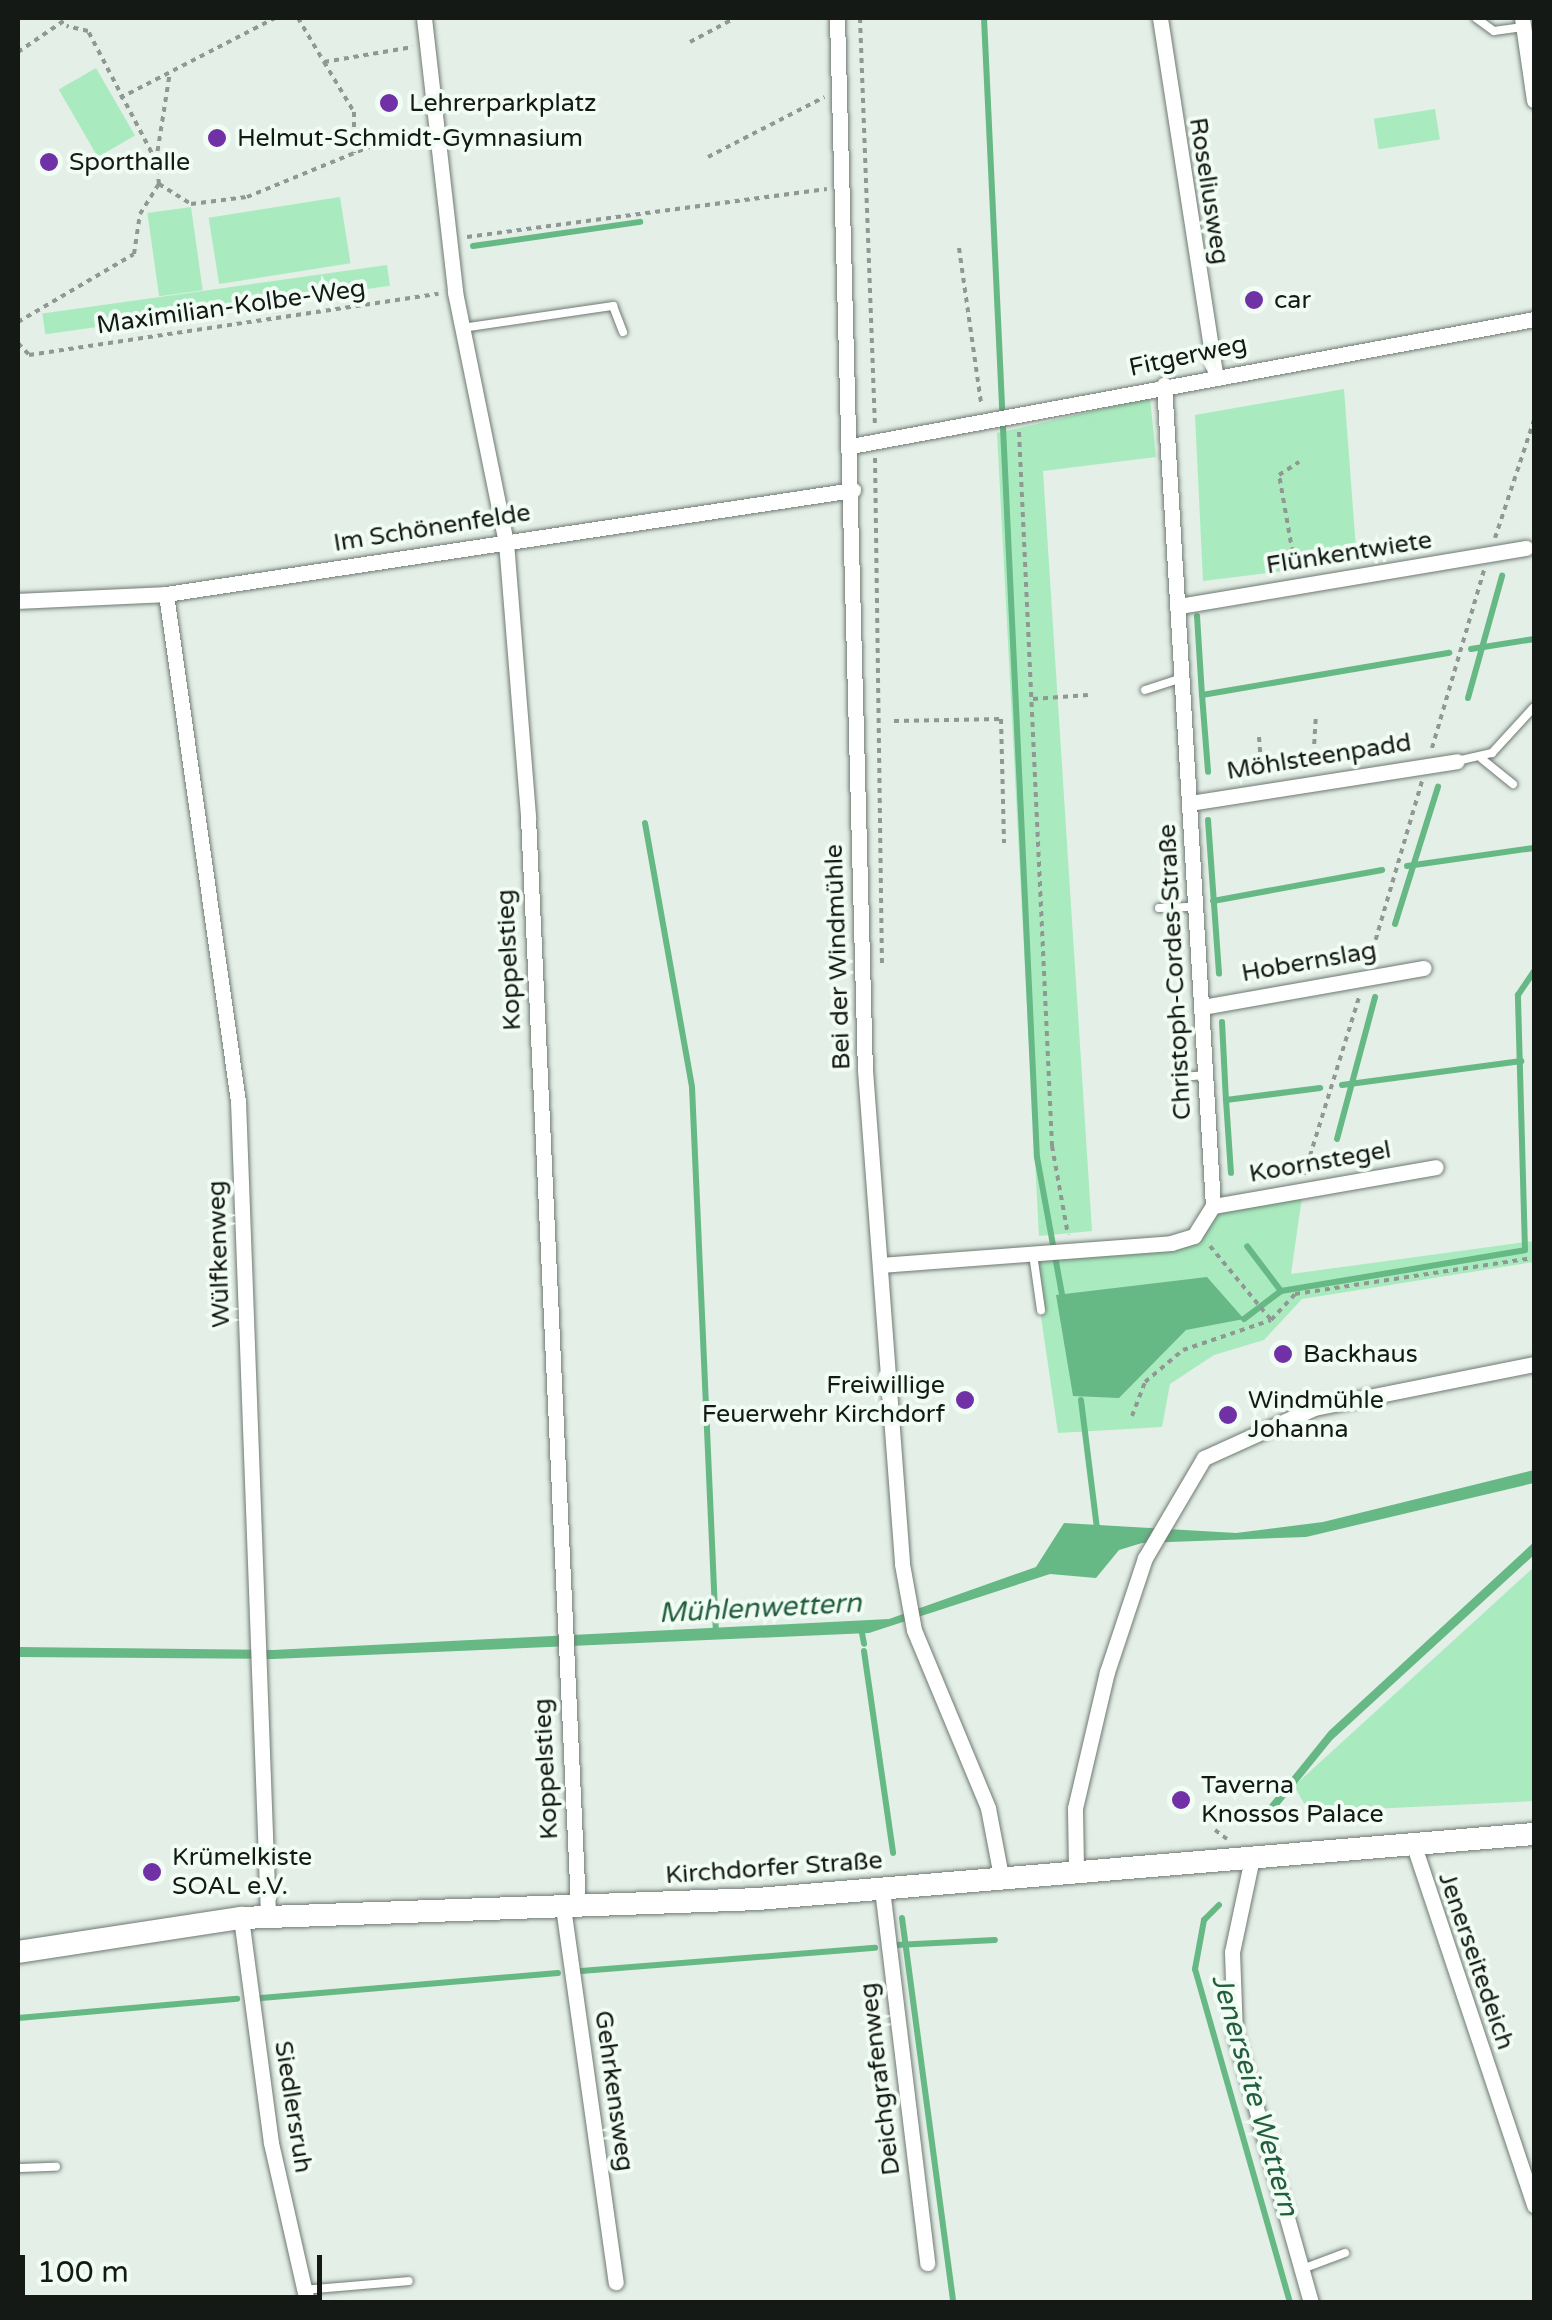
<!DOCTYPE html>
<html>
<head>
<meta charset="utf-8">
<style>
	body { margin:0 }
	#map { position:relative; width:1552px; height:2320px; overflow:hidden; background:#e3efe7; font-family:"Varela Round",sans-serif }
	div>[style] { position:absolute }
	.green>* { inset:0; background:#a9ebbf; transform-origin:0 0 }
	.water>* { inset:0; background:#66b885 }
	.stream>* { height:6px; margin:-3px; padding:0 3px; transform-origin:3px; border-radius:3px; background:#66b885 }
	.path>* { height:4px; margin-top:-2px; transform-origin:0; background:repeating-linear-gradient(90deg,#8f9892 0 5px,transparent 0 10px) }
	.roads { filter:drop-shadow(0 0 2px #6f7972) drop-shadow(0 0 2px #6f7972) }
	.lane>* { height:8px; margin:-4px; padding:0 4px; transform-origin:4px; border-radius:4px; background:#fff }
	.street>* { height:15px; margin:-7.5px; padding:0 7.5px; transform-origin:7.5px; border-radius:7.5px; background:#fff }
	.secondary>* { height:22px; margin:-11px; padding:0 11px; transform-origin:11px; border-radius:11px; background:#fff }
	.dots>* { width:28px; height:28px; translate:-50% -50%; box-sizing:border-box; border:5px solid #f1fcf4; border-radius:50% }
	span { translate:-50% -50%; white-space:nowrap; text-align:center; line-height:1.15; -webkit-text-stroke:8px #f1fcf4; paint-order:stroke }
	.poi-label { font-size:25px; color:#151916 }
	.left { translate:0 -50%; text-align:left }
	.right { translate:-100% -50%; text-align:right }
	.street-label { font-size:25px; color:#151916 }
	.water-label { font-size:28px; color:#235e3c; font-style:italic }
	.frame { position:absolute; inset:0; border:20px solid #151916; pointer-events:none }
	.scale { position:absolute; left:20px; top:2255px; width:302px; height:45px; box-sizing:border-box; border:5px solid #151916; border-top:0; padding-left:12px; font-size:30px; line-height:35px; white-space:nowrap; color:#151916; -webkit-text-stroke:8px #f1fcf4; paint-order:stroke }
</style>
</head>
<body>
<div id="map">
	<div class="green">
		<div style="left:96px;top:68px;width:78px;height:43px;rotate:60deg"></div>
		<div style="left:1435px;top:109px;width:31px;height:62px;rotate:81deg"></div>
		<div style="left:340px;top:197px;width:67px;height:133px;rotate:81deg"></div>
		<div style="left:191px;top:207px;width:84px;height:44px;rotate:82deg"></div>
		<div style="left:387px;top:265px;width:21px;height:348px;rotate:82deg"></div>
		<div style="clip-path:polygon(1344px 389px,1357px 562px,1203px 581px,1195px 415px)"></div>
		<div style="clip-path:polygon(1150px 398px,1156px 457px,1043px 471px,1092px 1231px,1039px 1236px,997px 433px)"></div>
		<div style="clip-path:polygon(1302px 1197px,1291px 1274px,1534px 1241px,1534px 1262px,1302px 1299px,1264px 1340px,1214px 1355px,1170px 1384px,1162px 1427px,1058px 1433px,1033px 1262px,1174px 1249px,1217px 1213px)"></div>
		<div style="clip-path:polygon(1534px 1567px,1534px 1801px,1309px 1812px,1294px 1786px)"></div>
	</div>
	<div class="water">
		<div style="clip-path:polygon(1207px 1277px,1244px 1319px,1186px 1330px,1119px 1398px,1073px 1396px,1056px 1295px)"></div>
		<div style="clip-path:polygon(1534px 1470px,1534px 1483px,1306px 1537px,1142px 1543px,1119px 1550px,1096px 1578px,1050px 1574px,869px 1633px,273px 1659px,18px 1657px,18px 1647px,273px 1650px,889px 1619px,1036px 1567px,1064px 1523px,1236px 1533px,1323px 1522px)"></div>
		<div style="clip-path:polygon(1534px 1542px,1534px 1555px,1332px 1740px,1268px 1819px,1262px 1814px,1329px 1731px)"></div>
	</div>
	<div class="stream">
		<div style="left:984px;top:18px;width:1140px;rotate:87.34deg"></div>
		<div style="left:1037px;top:1157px;width:139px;rotate:79.7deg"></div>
		<div style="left:473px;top:246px;width:169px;rotate:-8.2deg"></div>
		<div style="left:1197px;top:616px;width:79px;rotate:86.4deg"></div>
		<div style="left:1202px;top:695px;width:251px;rotate:-9.7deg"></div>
		<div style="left:1471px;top:649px;width:64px;rotate:-9deg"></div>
		<div style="left:1202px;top:695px;width:77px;rotate:85.5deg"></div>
		<div style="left:1468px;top:698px;width:127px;rotate:-74.4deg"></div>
		<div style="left:1208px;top:820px;width:154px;rotate:85.9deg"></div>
		<div style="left:645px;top:823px;width:268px;rotate:79.9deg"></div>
		<div style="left:692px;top:1087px;width:549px;rotate:87.49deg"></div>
		<div style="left:1407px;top:866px;width:128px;rotate:-8.1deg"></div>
		<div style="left:1213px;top:901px;width:172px;rotate:-10.4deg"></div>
		<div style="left:1395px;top:924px;width:144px;rotate:-72.6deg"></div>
		<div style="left:1222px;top:1022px;width:78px;rotate:87.1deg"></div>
		<div style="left:1226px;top:1100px;width:95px;rotate:-7.3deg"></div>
		<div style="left:1342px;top:1085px;width:181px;rotate:-7.6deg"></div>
		<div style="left:1226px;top:1100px;width:73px;rotate:86.1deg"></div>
		<div style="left:1337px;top:1139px;width:147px;rotate:-75deg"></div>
		<div style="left:1281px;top:1291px;width:247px;rotate:-9.5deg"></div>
		<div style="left:1525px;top:1250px;width:255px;rotate:-91.6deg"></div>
		<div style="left:1518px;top:995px;width:29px;rotate:-56deg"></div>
		<div style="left:1244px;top:1319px;width:46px;rotate:-37.1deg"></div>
		<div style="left:1281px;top:1291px;width:56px;rotate:-127.1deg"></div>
		<div style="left:1081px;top:1400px;width:129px;rotate:82.9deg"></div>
		<div style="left:861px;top:1628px;width:16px;rotate:79deg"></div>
		<div style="left:864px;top:1651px;width:204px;rotate:81.8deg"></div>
		<div style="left:1219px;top:1905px;width:21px;rotate:135deg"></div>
		<div style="left:1204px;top:1920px;width:50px;rotate:100.4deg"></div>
		<div style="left:1195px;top:1969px;width:346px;rotate:74.1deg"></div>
		<div style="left:902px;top:1918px;width:387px;rotate:82.4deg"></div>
		<div style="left:896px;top:1945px;width:99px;rotate:-2.9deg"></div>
		<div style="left:581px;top:1971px;width:295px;rotate:-4.5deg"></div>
		<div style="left:261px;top:1998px;width:298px;rotate:-4.8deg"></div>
		<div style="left:18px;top:2018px;width:220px;rotate:-5deg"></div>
	</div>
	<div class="path">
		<div style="left:298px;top:18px;width:51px;rotate:59.4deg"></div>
		<div style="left:324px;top:62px;width:90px;rotate:-9.6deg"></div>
		<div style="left:860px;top:18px;width:406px;rotate:87.9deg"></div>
		<div style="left:690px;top:42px;width:51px;rotate:-28.1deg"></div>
		<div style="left:18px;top:52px;width:60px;rotate:-34.2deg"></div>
		<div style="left:324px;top:62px;width:58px;rotate:59deg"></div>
		<div style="left:354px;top:112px;width:41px;rotate:90deg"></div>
		<div style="left:120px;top:98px;width:174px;rotate:-27.3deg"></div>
		<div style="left:708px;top:157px;width:131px;rotate:-27.3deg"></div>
		<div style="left:156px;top:161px;width:90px;rotate:-81.1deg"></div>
		<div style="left:159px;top:184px;width:38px;rotate:32deg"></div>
		<div style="left:191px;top:204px;width:56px;rotate:-7.1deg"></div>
		<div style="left:247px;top:197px;width:132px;rotate:-22.3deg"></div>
		<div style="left:467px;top:237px;width:363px;rotate:-7.6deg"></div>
		<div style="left:959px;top:248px;width:156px;rotate:81.9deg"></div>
		<div style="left:18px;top:322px;width:134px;rotate:-30.4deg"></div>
		<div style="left:134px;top:254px;width:40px;rotate:-81.5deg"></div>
		<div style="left:140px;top:214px;width:36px;rotate:-58deg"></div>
		<div style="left:159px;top:184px;width:23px;rotate:-97deg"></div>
		<div style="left:156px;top:161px;width:147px;rotate:-117.6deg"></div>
		<div style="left:88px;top:31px;width:22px;rotate:-167deg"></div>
		<div style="left:18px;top:343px;width:16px;rotate:47deg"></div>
		<div style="left:29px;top:355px;width:414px;rotate:-8.5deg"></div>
		<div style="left:1019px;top:432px;width:715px;rotate:87.35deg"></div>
		<div style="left:1052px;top:1146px;width:90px;rotate:79.8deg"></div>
		<div style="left:875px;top:458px;width:510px;rotate:89.21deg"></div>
		<div style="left:1495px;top:538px;width:124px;rotate:-71.7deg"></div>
		<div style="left:1296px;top:572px;width:98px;rotate:-99.9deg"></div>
		<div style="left:1279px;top:475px;width:24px;rotate:-33deg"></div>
		<div style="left:1033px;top:699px;width:55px;rotate:-4.2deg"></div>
		<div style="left:894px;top:721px;width:107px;rotate:-1.1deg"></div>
		<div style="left:1001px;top:719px;width:124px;rotate:88.6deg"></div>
		<div style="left:1259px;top:737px;width:40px;rotate:85.7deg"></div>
		<div style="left:1432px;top:748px;width:185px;rotate:-73.7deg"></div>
		<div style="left:1313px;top:764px;width:50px;rotate:-86.6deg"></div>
		<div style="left:1370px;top:959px;width:185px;rotate:-73.7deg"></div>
		<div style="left:1304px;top:1175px;width:186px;rotate:-72.8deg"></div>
		<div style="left:1210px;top:1246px;width:96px;rotate:50.5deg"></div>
		<div style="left:1271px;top:1320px;width:35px;rotate:-47deg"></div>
		<div style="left:1295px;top:1294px;width:242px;rotate:-8.6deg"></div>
		<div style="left:1132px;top:1416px;width:36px;rotate:-69deg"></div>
		<div style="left:1145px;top:1382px;width:50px;rotate:-40.1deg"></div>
		<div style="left:1183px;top:1350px;width:93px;rotate:-18.8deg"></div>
		<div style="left:1215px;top:1830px;width:15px;rotate:37deg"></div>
	</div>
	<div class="roads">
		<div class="lane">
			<div style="left:1476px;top:18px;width:22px;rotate:36deg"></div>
			<div style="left:1494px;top:31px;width:29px;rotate:-8deg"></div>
			<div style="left:462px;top:328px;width:153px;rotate:-8.3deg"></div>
			<div style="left:613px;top:306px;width:28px;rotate:69deg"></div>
			<div style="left:1145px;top:690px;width:39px;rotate:-18deg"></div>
			<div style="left:1482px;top:759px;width:40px;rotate:39deg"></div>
			<div style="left:1457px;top:761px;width:36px;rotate:-13deg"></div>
			<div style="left:1492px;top:753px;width:62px;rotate:-47.6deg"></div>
			<div style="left:1159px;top:908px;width:36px;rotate:-2deg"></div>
			<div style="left:1179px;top:1077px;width:27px;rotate:-4deg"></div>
			<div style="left:1033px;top:1254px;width:57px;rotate:81.9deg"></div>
			<div style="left:18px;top:2168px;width:38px;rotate:-2deg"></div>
			<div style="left:1302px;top:2269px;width:46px;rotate:-20.4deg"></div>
			<div style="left:304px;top:2290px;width:105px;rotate:-4.9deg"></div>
		</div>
		<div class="street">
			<div style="left:424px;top:18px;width:276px;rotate:83.5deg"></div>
			<div style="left:455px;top:292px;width:255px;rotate:78.5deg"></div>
			<div style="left:506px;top:542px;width:276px;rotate:85.4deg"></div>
			<div style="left:528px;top:817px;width:1091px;rotate:87.37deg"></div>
			<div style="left:837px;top:18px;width:1052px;rotate:88.48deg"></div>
			<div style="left:865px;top:1070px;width:495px;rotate:85.7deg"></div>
			<div style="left:902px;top:1564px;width:67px;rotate:79.7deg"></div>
			<div style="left:914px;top:1630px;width:193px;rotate:67.4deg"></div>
			<div style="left:988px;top:1808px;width:69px;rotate:79.2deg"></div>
			<div style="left:1160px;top:18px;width:358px;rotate:81.2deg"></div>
			<div style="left:1522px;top:18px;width:83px;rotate:81.7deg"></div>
			<div style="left:851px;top:446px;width:695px;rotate:-10.53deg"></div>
			<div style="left:166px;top:594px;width:512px;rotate:81.92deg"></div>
			<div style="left:238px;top:1101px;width:816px;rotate:87.89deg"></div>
			<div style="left:18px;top:601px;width:148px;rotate:-2.7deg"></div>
			<div style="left:166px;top:594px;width:695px;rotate:-8.61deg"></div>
			<div style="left:1179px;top:606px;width:352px;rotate:-9.5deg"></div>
			<div style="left:1190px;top:803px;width:270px;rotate:-8.9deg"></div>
			<div style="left:1202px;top:1007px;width:225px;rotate:-10deg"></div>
			<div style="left:1213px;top:1206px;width:226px;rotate:-9.9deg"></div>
			<div style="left:880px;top:1265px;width:292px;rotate:-4.3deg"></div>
			<div style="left:1171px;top:1243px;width:24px;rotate:-17deg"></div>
			<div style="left:1194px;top:1236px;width:36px;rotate:-58deg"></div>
			<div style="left:1213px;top:1206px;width:823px;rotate:-93.41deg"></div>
			<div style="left:1414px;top:1846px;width:379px;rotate:71.5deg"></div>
			<div style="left:1252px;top:1858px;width:96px;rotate:102deg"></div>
			<div style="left:1232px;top:1952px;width:82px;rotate:87.9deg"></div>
			<div style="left:1235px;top:2034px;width:279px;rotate:74.2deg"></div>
			<div style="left:1076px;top:1868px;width:60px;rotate:-91deg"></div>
			<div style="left:1075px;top:1808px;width:140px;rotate:-76.8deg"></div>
			<div style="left:1107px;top:1672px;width:120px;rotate:-71.6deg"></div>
			<div style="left:1145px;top:1558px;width:116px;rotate:-59.5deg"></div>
			<div style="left:1204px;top:1458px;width:121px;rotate:-24.4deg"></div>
			<div style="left:1314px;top:1408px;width:224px;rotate:-11.3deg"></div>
			<div style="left:882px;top:1889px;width:377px;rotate:83.1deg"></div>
			<div style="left:563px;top:1907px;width:379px;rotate:82deg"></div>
			<div style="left:241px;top:1918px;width:227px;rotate:82.4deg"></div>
			<div style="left:271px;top:2143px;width:163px;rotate:77.2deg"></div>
		</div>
		<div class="secondary">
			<div style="left:18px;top:1952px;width:226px;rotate:-8.7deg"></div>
			<div style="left:241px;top:1918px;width:517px;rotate:-2.1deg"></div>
			<div style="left:758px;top:1899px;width:779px;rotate:-4.79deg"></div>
		</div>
	</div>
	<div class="dots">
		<div style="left:389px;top:103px;background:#7031a6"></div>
		<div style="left:217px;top:138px;background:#7031a6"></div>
		<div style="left:49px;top:162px;background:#7031a6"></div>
		<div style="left:1254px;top:300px;background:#7031a6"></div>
		<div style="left:1283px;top:1354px;background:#7031a6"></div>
		<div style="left:965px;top:1400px;background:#7031a6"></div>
		<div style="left:1228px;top:1415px;background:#7031a6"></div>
		<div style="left:1181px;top:1800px;background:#7031a6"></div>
		<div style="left:152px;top:1872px;background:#7031a6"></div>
	</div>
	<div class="poi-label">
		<span class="left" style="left:409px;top:103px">Lehrerparkplatz</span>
		<span class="left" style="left:237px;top:138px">Helmut-Schmidt-Gymnasium</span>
		<span class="left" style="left:69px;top:162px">Sporthalle</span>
		<span class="left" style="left:1274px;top:300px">car</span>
		<span class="left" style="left:1303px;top:1354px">Backhaus</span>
		<span class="right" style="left:945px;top:1400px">Freiwillige<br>Feuerwehr Kirchdorf</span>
		<span class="left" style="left:1248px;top:1415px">Windmühle<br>Johanna</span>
		<span class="left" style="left:1201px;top:1800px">Taverna<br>Knossos Palace</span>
		<span class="left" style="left:172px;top:1872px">Krümelkiste<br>SOAL e.V.</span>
	</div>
	<div class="street-label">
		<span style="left:1209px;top:191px;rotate:81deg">Roseliusweg</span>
		<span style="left:231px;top:307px;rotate:-8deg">Maximilian-Kolbe-Weg</span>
		<span style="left:1188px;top:356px;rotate:-12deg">Fitgerweg</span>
		<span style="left:432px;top:528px;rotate:-9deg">Im Schönenfelde</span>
		<span style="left:1349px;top:553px;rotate:-9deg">Flünkentwiete</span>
		<span style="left:1319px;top:757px;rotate:-9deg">Möhlsteenpadd</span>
		<span style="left:838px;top:957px;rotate:-92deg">Bei der Windmühle</span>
		<span style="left:509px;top:960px;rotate:-93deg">Koppelstieg</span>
		<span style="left:1309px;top:962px;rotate:-10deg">Hobernslag</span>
		<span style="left:1175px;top:972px;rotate:-93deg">Christoph-Cordes-Straße</span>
		<span style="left:1320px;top:1162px;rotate:-10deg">Koornstegel</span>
		<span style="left:219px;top:1254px;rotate:-92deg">Wülfkenweg</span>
		<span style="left:546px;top:1769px;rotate:-93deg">Koppelstieg</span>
		<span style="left:774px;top:1868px;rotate:-4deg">Kirchdorfer Straße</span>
		<span style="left:1476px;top:1961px;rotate:71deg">Jenerseitedeich</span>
		<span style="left:880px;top:2079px;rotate:-97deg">Deichgrafenweg</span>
		<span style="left:614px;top:2091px;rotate:82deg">Gehrkensweg</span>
		<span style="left:293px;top:2107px;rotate:81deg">Siedlersruh</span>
	</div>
	<div class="water-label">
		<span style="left:760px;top:1608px;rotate:-3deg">Mühlenwettern</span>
		<span style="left:1255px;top:2095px;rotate:74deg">Jenerseite Wettern</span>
	</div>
	<div class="frame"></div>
	<div class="scale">100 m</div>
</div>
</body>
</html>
